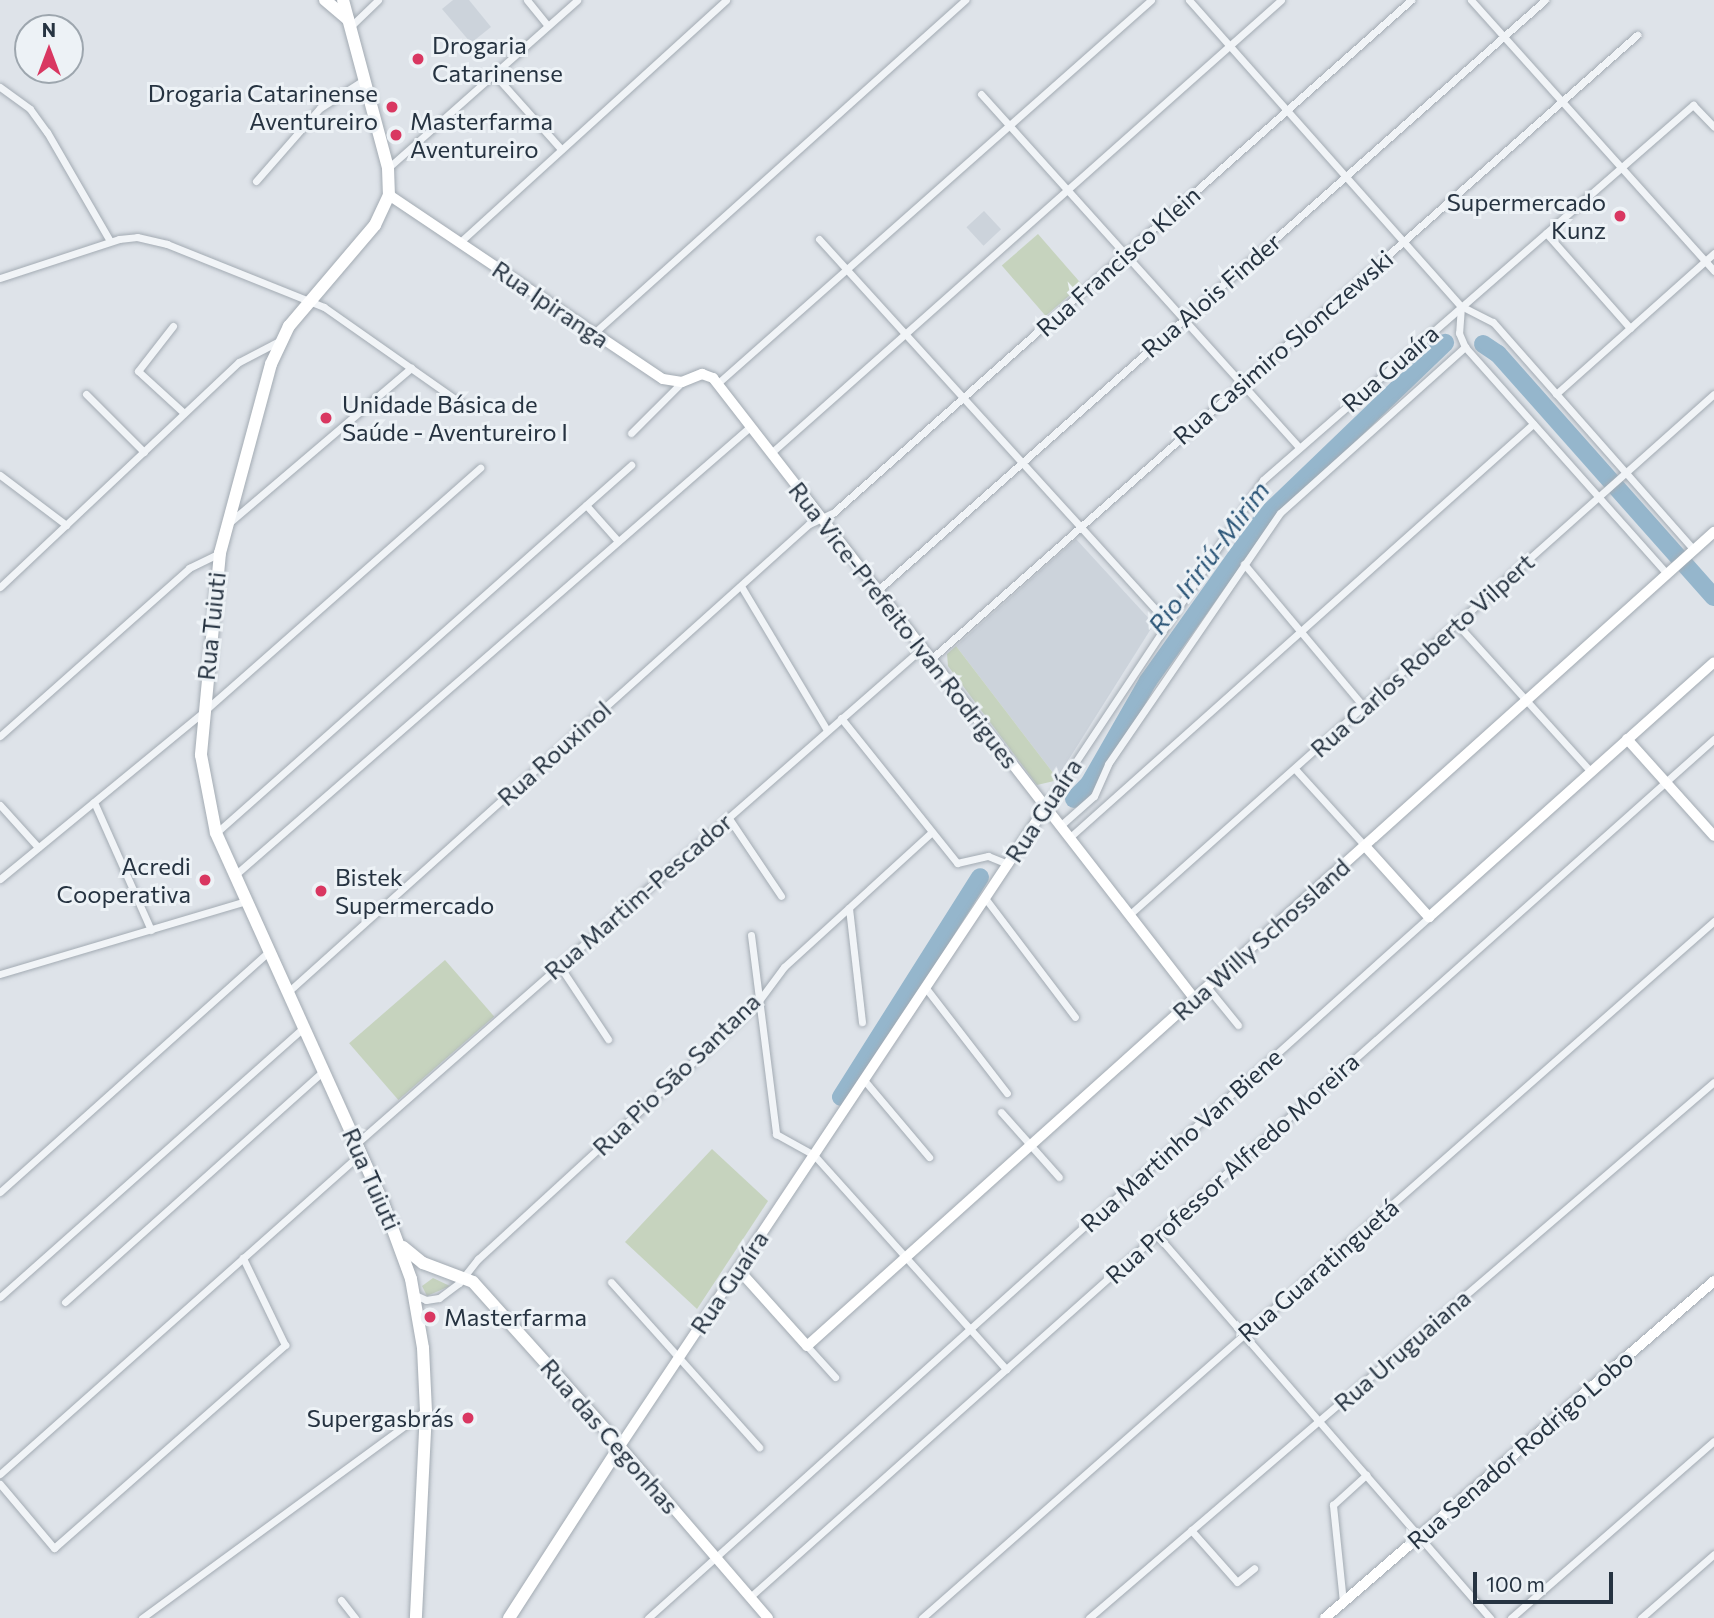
<!DOCTYPE html>
<html>
<head>
<meta charset="utf-8">
<style>
	body { margin:0 }
	#map { position:relative; width:1714px; height:1618px; overflow:hidden; background:#dee3e9; font-family:Commissioner,sans-serif }
	div>[style] { position:absolute }
	.built>* { inset:0; background:#ccd3db; transform-origin:0 0 }
	.green>* { inset:0; background:#c6d3be; transform-origin:0 0 }
	.river>* { height:18px; margin:-9px; padding:0 9px; transform-origin:9px; border-radius:9px; background:#95b6cc }
	.roads { filter:drop-shadow(0 0 2px #a3abb3) drop-shadow(0 0 2px #a3abb3) }
	.street>* { height:7px; margin:-3.5px; padding:0 3.5px; transform-origin:3.5px; border-radius:3.5px; background:#f1f4f7 }
	.secondary>* { height:10px; margin:-5px; padding:0 5px; transform-origin:5px; border-radius:5px; background:#fff }
	.primary>* { height:12px; margin:-6px; padding:0 6px; transform-origin:6px; border-radius:6px; background:#fff }
	.dots>* { width:19px; height:19px; translate:-50% -50%; box-sizing:border-box; border:4px solid #edf2f6; border-radius:50% }
	span { translate:-50% -50%; white-space:nowrap; text-align:center; line-height:1.15; -webkit-text-stroke:6px #edf2f6; paint-order:stroke }
	.poi-label { font-size:24px; color:#263341 }
	.left { translate:0 -50%; text-align:left }
	.right { translate:-100% -50%; text-align:right }
	.street-label { font-size:24px; color:#263341 }
	.water-label { font-size:26px; color:#2c5678; font-style:italic }
	.north { position:absolute; left:14px; top:14px; width:70px; height:70px; box-sizing:border-box; background:#edf2f6; border:2px solid #9da6ae; border-radius:50%; rotate:0deg; font-size:19px; font-weight:700; line-height:28px; text-align:center; color:#263341 }
	.north::after { content:''; display:block; margin:auto; width:24px; height:32px; background:#d93761; clip-path:polygon(50% 0,100% 100%,50% 72%,0 100%) }
	.scale { position:absolute; left:1473px; top:1572px; width:140px; height:32px; box-sizing:border-box; border:4px solid #263341; border-top:0; padding-left:9px; font-size:21px; line-height:24px; white-space:nowrap; color:#263341; -webkit-text-stroke:5px #edf2f6; paint-order:stroke }
</style>
</head>
<body>
<div id="map">
	<div class="built">
		<div style="clip-path:polygon(453px 0,469px 0,491px 27px,471px 43px,442px 9px)"></div>
		<div style="left:984px;top:211px;width:25px;height:24px;rotate:47deg"></div>
		<div style="clip-path:polygon(1076px 539px,1154px 624px,1057px 778px,956px 646px)"></div>
	</div>
	<div class="green">
		<div style="left:1038px;top:234px;width:67px;height:48px;rotate:49deg"></div>
		<div style="clip-path:polygon(956px 646px,1057px 778px,1054px 781px,1037px 785px,948px 666px,947px 654px)"></div>
		<div style="left:445px;top:960px;width:75px;height:127px;rotate:49deg"></div>
		<div style="clip-path:polygon(712px 1149px,768px 1201px,697px 1309px,625px 1242px)"></div>
		<div style="clip-path:polygon(433px 1278px,450px 1286px,427px 1296px,422px 1286px)"></div>
	</div>
	<div class="river">
		<div style="left:1483px;top:344px;width:18px;rotate:34deg"></div>
		<div style="left:1498px;top:354px;width:325px;rotate:48.4deg"></div>
		<div style="left:1074px;top:799px;width:21px;rotate:-45deg"></div>
		<div style="left:1089px;top:784px;width:119px;rotate:-60.2deg"></div>
		<div style="left:1148px;top:681px;width:202px;rotate:-54.7deg"></div>
		<div style="left:1265px;top:516px;width:250px;rotate:-43.9deg"></div>
		<div style="left:841px;top:1097px;width:260px;rotate:-57.7deg"></div>
	</div>
	<div class="roads">
		<div class="street">
			<div style="left:527px;top:0;width:33px;rotate:51deg"></div>
			<div style="left:1189px;top:0;width:409px;rotate:48.4deg"></div>
			<div style="left:1461px;top:306px;width:36px;rotate:27deg"></div>
			<div style="left:1493px;top:322px;width:304px;rotate:48.6deg"></div>
			<div style="left:1471px;top:0;width:364px;rotate:48.1deg"></div>
			<div style="left:350px;top:27px;width:39px;rotate:-44deg"></div>
			<div style="left:494px;top:74px;width:101px;rotate:48.2deg"></div>
			<div style="left:0;top:87px;width:37px;rotate:36deg"></div>
			<div style="left:30px;top:109px;width:29px;rotate:54deg"></div>
			<div style="left:47px;top:132px;width:126px;rotate:60deg"></div>
			<div style="left:981px;top:94px;width:475px;rotate:48deg"></div>
			<div style="left:388px;top:168px;width:253px;rotate:-41.6deg"></div>
			<div style="left:256px;top:181px;width:97px;rotate:-48.8deg"></div>
			<div style="left:320px;top:108px;width:52px;rotate:-32.5deg"></div>
			<div style="left:1546px;top:233px;width:127px;rotate:48.5deg"></div>
			<div style="left:819px;top:239px;width:517px;rotate:47.74deg"></div>
			<div style="left:459px;top:243px;width:361px;rotate:-42.3deg"></div>
			<div style="left:0;top:278px;width:125px;rotate:-18.1deg"></div>
			<div style="left:119px;top:239px;width:18px;rotate:-6deg"></div>
			<div style="left:137px;top:237px;width:31px;rotate:13deg"></div>
			<div style="left:167px;top:244px;width:169px;rotate:21.9deg"></div>
			<div style="left:324px;top:307px;width:172px;rotate:35.1deg"></div>
			<div style="left:1461px;top:306px;width:27px;rotate:94deg"></div>
			<div style="left:1459px;top:333px;width:15px;rotate:67deg"></div>
			<div style="left:1465px;top:347px;width:304px;rotate:48.3deg"></div>
			<div style="left:173px;top:326px;width:57px;rotate:127.9deg"></div>
			<div style="left:138px;top:371px;width:62px;rotate:42.4deg"></div>
			<div style="left:594px;top:333px;width:499px;rotate:-41.9deg"></div>
			<div style="left:718px;top:383px;width:578px;rotate:-41.49deg"></div>
			<div style="left:86px;top:394px;width:82px;rotate:45deg"></div>
			<div style="left:1556px;top:394px;width:212px;rotate:-41.7deg"></div>
			<div style="left:631px;top:433px;width:72px;rotate:-45deg"></div>
			<div style="left:771px;top:453px;width:682px;rotate:-41.61deg"></div>
			<div style="left:0;top:475px;width:83px;rotate:37.1deg"></div>
			<div style="left:586px;top:505px;width:48px;rotate:48.4deg"></div>
			<div style="left:230px;top:522px;width:238px;rotate:-40.4deg"></div>
			<div style="left:1244px;top:564px;width:187px;rotate:50deg"></div>
			<div style="left:741px;top:586px;width:168px;rotate:59.2deg"></div>
			<div style="left:0;top:587px;width:328px;rotate:-43.3deg"></div>
			<div style="left:239px;top:362px;width:47px;rotate:-27.6deg"></div>
			<div style="left:877px;top:591px;width:892px;rotate:-41.5deg"></div>
			<div style="left:1457px;top:624px;width:200px;rotate:47.8deg"></div>
			<div style="left:930px;top:660px;width:944px;rotate:-41.48deg"></div>
			<div style="left:841px;top:718px;width:186px;rotate:51.3deg"></div>
			<div style="left:957px;top:863px;width:32px;rotate:-13deg"></div>
			<div style="left:988px;top:856px;width:22px;rotate:22deg"></div>
			<div style="left:0;top:736px;width:253px;rotate:-41.6deg"></div>
			<div style="left:189px;top:568px;width:34px;rotate:-26deg"></div>
			<div style="left:1295px;top:769px;width:104px;rotate:47.7deg"></div>
			<div style="left:94px;top:802px;width:140px;rotate:66deg"></div>
			<div style="left:0;top:805px;width:57px;rotate:47.9deg"></div>
			<div style="left:1045px;top:808px;width:394px;rotate:-56.4deg"></div>
			<div style="left:1263px;top:480px;width:571px;rotate:-41.09deg"></div>
			<div style="left:1693px;top:105px;width:30px;rotate:46deg"></div>
			<div style="left:728px;top:817px;width:95px;rotate:56.1deg"></div>
			<div style="left:1060px;top:826px;width:45px;rotate:-41.4deg"></div>
			<div style="left:1094px;top:796px;width:35px;rotate:-66deg"></div>
			<div style="left:1108px;top:764px;width:304px;rotate:-55.6deg"></div>
			<div style="left:1280px;top:513px;width:249px;rotate:-41.9deg"></div>
			<div style="left:216px;top:833px;width:555px;rotate:-41.56deg"></div>
			<div style="left:1069px;top:838px;width:622px;rotate:-41.74deg"></div>
			<div style="left:235px;top:875px;width:684px;rotate:-41.03deg"></div>
			<div style="left:0;top:879px;width:261px;rotate:-39.4deg"></div>
			<div style="left:202px;top:713px;width:371px;rotate:-41.4deg"></div>
			<div style="left:985px;top:898px;width:149px;rotate:52.9deg"></div>
			<div style="left:849px;top:908px;width:115px;rotate:83.5deg"></div>
			<div style="left:1129px;top:915px;width:783px;rotate:-41.69deg"></div>
			<div style="left:751px;top:935px;width:201px;rotate:82.8deg"></div>
			<div style="left:776px;top:1134px;width:43px;rotate:28.9deg"></div>
			<div style="left:814px;top:1155px;width:288px;rotate:48.1deg"></div>
			<div style="left:559px;top:965px;width:89px;rotate:56.5deg"></div>
			<div style="left:0;top:974px;width:258px;rotate:-16.5deg"></div>
			<div style="left:925px;top:987px;width:134px;rotate:52.3deg"></div>
			<div style="left:1207px;top:987px;width:49px;rotate:50.8deg"></div>
			<div style="left:289px;top:991px;width:699px;rotate:-41.93deg"></div>
			<div style="left:809px;top:524px;width:26px;rotate:-25deg"></div>
			<div style="left:833px;top:513px;width:773px;rotate:-41.59deg"></div>
			<div style="left:864px;top:1080px;width:101px;rotate:49.8deg"></div>
			<div style="left:1001px;top:1112px;width:87px;rotate:48.3deg"></div>
			<div style="left:357px;top:1143px;width:750px;rotate:-41.21deg"></div>
			<div style="left:0;top:1192px;width:362px;rotate:-41.8deg"></div>
			<div style="left:1157px;top:1235px;width:508px;rotate:48.99deg"></div>
			<div style="left:611px;top:1282px;width:222px;rotate:48.1deg"></div>
			<div style="left:415px;top:1295px;width:12px;rotate:24deg"></div>
			<div style="left:426px;top:1300px;width:13px;rotate:-9deg"></div>
			<div style="left:439px;top:1298px;width:25px;rotate:-37deg"></div>
			<div style="left:459px;top:1283px;width:31px;rotate:-52deg"></div>
			<div style="left:478px;top:1259px;width:380px;rotate:-42.5deg"></div>
			<div style="left:758px;top:1002px;width:44px;rotate:-53.4deg"></div>
			<div style="left:784px;top:967px;width:200px;rotate:-42.4deg"></div>
			<div style="left:0;top:1297px;width:407px;rotate:-41.6deg"></div>
			<div style="left:65px;top:1302px;width:346px;rotate:-41.8deg"></div>
			<div style="left:807px;top:1346px;width:42px;rotate:47.9deg"></div>
			<div style="left:0;top:1474px;width:482px;rotate:-41.6deg"></div>
			<div style="left:0;top:1484px;width:84px;rotate:49.8deg"></div>
			<div style="left:54px;top:1548px;width:308px;rotate:-41.3deg"></div>
			<div style="left:285px;top:1345px;width:97px;rotate:-115.8deg"></div>
			<div style="left:1191px;top:1530px;width:69px;rotate:48.5deg"></div>
			<div style="left:1237px;top:1582px;width:22px;rotate:-39deg"></div>
			<div style="left:750px;top:1597px;width:1291px;rotate:-41.67deg"></div>
			<div style="left:341px;top:1600px;width:23px;rotate:52deg"></div>
			<div style="left:1343px;top:1602px;width:98px;rotate:-95.9deg"></div>
			<div style="left:1333px;top:1505px;width:45px;rotate:-42.3deg"></div>
			<div style="left:142px;top:1618px;width:351px;rotate:-36.2deg"></div>
			<div style="left:648px;top:1618px;width:1049px;rotate:-41.91deg"></div>
			<div style="left:922px;top:1618px;width:1055px;rotate:-41.35deg"></div>
			<div style="left:1089px;top:1618px;width:823px;rotate:-40.62deg"></div>
			<div style="left:1511px;top:1618px;width:269px;rotate:-41.1deg"></div>
			<div style="left:1641px;top:1618px;width:97px;rotate:-41.2deg"></div>
		</div>
		<div class="secondary">
			<div style="left:389px;top:195px;width:330px;rotate:33.9deg"></div>
			<div style="left:663px;top:379px;width:19px;rotate:9deg"></div>
			<div style="left:682px;top:382px;width:22px;rotate:-22deg"></div>
			<div style="left:702px;top:374px;width:12px;rotate:20deg"></div>
			<div style="left:713px;top:378px;width:785px;rotate:52.2deg"></div>
			<div style="left:1627px;top:739px;width:130px;rotate:48.1deg"></div>
			<div style="left:1365px;top:846px;width:96px;rotate:48deg"></div>
			<div style="left:1429px;top:917px;width:382px;rotate:-41.8deg"></div>
			<div style="left:738px;top:1269px;width:103px;rotate:48.1deg"></div>
			<div style="left:807px;top:1346px;width:1219px;rotate:-41.91deg"></div>
			<div style="left:768px;top:1618px;width:227px;rotate:-130.7deg"></div>
			<div style="left:620px;top:1446px;width:767px;rotate:-56.33deg"></div>
			<div style="left:1325px;top:1618px;width:515px;rotate:-40.9deg"></div>
		</div>
		<div class="primary">
			<div style="left:325px;top:0;width:30px;rotate:40deg"></div>
			<div style="left:343px;top:0;width:174px;rotate:75deg"></div>
			<div style="left:388px;top:168px;width:27px;rotate:88deg"></div>
			<div style="left:389px;top:195px;width:33px;rotate:115deg"></div>
			<div style="left:375px;top:225px;width:133px;rotate:130.4deg"></div>
			<div style="left:289px;top:326px;width:42px;rotate:115.3deg"></div>
			<div style="left:271px;top:364px;width:196px;rotate:105.1deg"></div>
			<div style="left:220px;top:553px;width:203px;rotate:95.4deg"></div>
			<div style="left:201px;top:755px;width:79px;rotate:79.1deg"></div>
			<div style="left:216px;top:833px;width:403px;rotate:65.7deg"></div>
			<div style="left:382px;top:1200px;width:84px;rotate:69.8deg"></div>
			<div style="left:411px;top:1279px;width:70px;rotate:80.1deg"></div>
			<div style="left:423px;top:1348px;width:63px;rotate:87.3deg"></div>
			<div style="left:426px;top:1411px;width:207px;rotate:92.8deg"></div>
			<div style="left:403px;top:1247px;width:26px;rotate:39deg"></div>
			<div style="left:423px;top:1263px;width:53px;rotate:20.8deg"></div>
			<div style="left:473px;top:1282px;width:220px;rotate:48.1deg"></div>
			<div style="left:620px;top:1446px;width:205px;rotate:122.8deg"></div>
		</div>
	</div>
	<div class="dots">
		<div style="left:418px;top:59px;background:#d93761"></div>
		<div style="left:392px;top:107px;background:#d93761"></div>
		<div style="left:396px;top:135px;background:#d93761"></div>
		<div style="left:1620px;top:216px;background:#d93761"></div>
		<div style="left:326px;top:418px;background:#d93761"></div>
		<div style="left:205px;top:880px;background:#d93761"></div>
		<div style="left:321px;top:891px;background:#d93761"></div>
		<div style="left:430px;top:1317px;background:#d93761"></div>
		<div style="left:468px;top:1418px;background:#d93761"></div>
	</div>
	<div class="poi-label">
		<span class="left" style="left:432px;top:59px">Drogaria<br>Catarinense</span>
		<span class="right" style="left:378px;top:107px">Drogaria Catarinense<br>Aventureiro</span>
		<span class="left" style="left:410px;top:135px">Masterfarma<br>Aventureiro</span>
		<span class="right" style="left:1606px;top:216px">Supermercado<br>Kunz</span>
		<span class="left" style="left:342px;top:418px">Unidade Básica de<br>Saúde - Aventureiro I</span>
		<span class="right" style="left:191px;top:880px">Acredi<br>Cooperativa</span>
		<span class="left" style="left:335px;top:891px">Bistek<br>Supermercado</span>
		<span class="left" style="left:444px;top:1317px">Masterfarma</span>
		<span class="right" style="left:454px;top:1418px">Supergasbrás</span>
	</div>
	<div class="street-label">
		<span style="left:1118px;top:261px;rotate:-42deg">Rua Francisco Klein</span>
		<span style="left:1211px;top:295px;rotate:-41deg">Rua Alois Finder</span>
		<span style="left:551px;top:304px;rotate:34deg">Rua Ipiranga</span>
		<span style="left:1283px;top:347px;rotate:-41deg">Rua Casimiro Slonczewski</span>
		<span style="left:1390px;top:368px;rotate:-41deg">Rua Guaíra</span>
		<span style="left:904px;top:625px;rotate:52deg">Rua Vice-Prefeito Ivan Rodrigues</span>
		<span style="left:211px;top:626px;rotate:-84deg">Rua Tuiuti</span>
		<span style="left:1422px;top:655px;rotate:-42deg">Rua Carlos Roberto Vilpert</span>
		<span style="left:554px;top:753px;rotate:-42deg">Rua Rouxinol</span>
		<span style="left:1043px;top:810px;rotate:-57deg">Rua Guaíra</span>
		<span style="left:638px;top:896px;rotate:-41deg">Rua Martim-Pescador</span>
		<span style="left:1261px;top:939px;rotate:-42deg">Rua Willy Schossland</span>
		<span style="left:676px;top:1074px;rotate:-44deg">Rua Pio São Santana</span>
		<span style="left:1181px;top:1140px;rotate:-42deg">Rua Martinho Van Biene</span>
		<span style="left:1232px;top:1168px;rotate:-42deg">Rua Professor Alfredo Moreira</span>
		<span style="left:372px;top:1179px;rotate:66deg">Rua Tuiuti</span>
		<span style="left:1318px;top:1270px;rotate:-41deg">Rua Guaratinguetá</span>
		<span style="left:729px;top:1282px;rotate:-56deg">Rua Guaíra</span>
		<span style="left:1402px;top:1350px;rotate:-41deg">Rua Uruguaiana</span>
		<span style="left:610px;top:1436px;rotate:49deg">Rua das Cegonhas</span>
		<span style="left:1520px;top:1449px;rotate:-41deg">Rua Senador Rodrigo Lobo</span>
	</div>
	<div class="water-label">
		<span style="left:1208px;top:557px;rotate:-53deg">Rio Iririú-Mirim</span>
	</div>
	<div class="north">N</div>
	<div class="scale">100 m</div>
</div>
</body>
</html>
